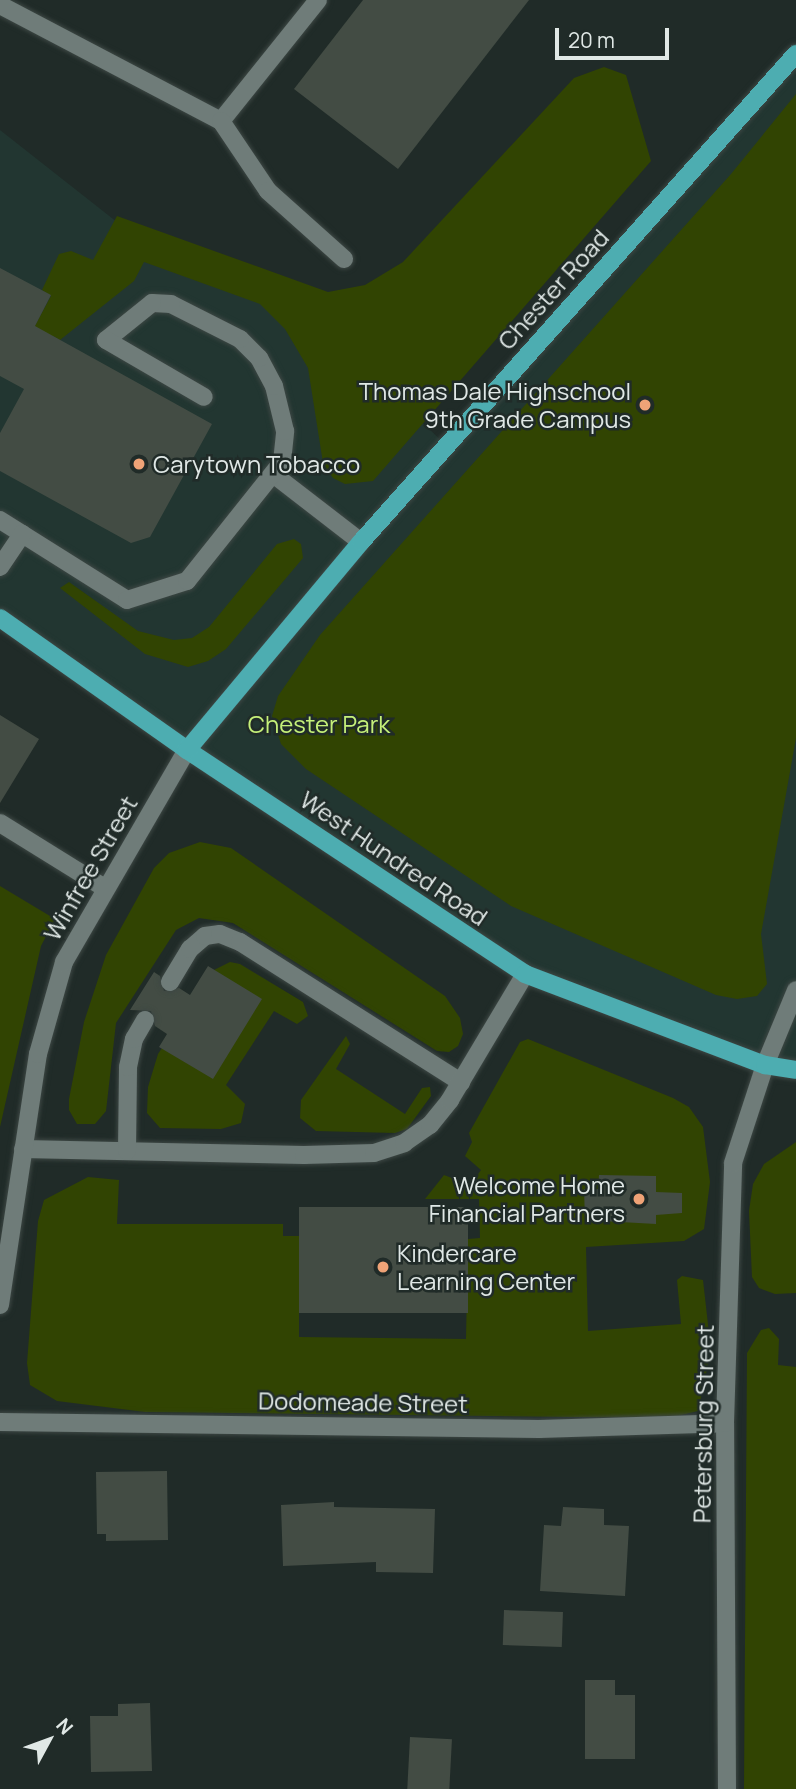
<!DOCTYPE html>
<html>
<head>
<meta charset="utf-8">
<style>
	body { margin:0 }
	#map { position:relative; width:796px; height:1789px; overflow:hidden; background:#202b28; font-family:Manrope,sans-serif }
	div>[style] { position:absolute }
	.built>* { inset:0; background:#223631 }
	.green>* { inset:0; background:#314402 }
	.building>* { inset:0; background:#434c44; transform-origin:0 0 }
	.roads { filter:drop-shadow(0 0 2px #3d4744) drop-shadow(0 0 2px #3d4744) }
	.service>* { height:18px; margin:-9px; padding:0 9px; transform-origin:9px; border-radius:9px; background:#6f7c79 }
	.minor>* { height:18px; margin:-9px; padding:0 9px; transform-origin:9px; border-radius:9px; background:#6f7c79 }
	.primary>* { height:18px; margin:-9px; padding:0 9px; transform-origin:9px; border-radius:9px; background:#4dadb1 }
	.dots>* { width:19px; height:19px; translate:-50% -50%; box-sizing:border-box; border:4px solid #202b28; border-radius:50% }
	span { translate:-50% -50%; white-space:nowrap; text-align:center; line-height:1.15; -webkit-text-stroke:5px #202b28; paint-order:stroke }
	.street-label { font-size:24px; color:#e0e8e6 }
	.poi-label { font-size:24px; color:#e0e8e6 }
	.right { translate:-100% -50%; text-align:right }
	.left { translate:0 -50%; text-align:left }
	.park-label { font-size:24px; color:#c5f079 }
	.north { position:absolute; left:14px; top:1705px; width:70px; height:70px; -webkit-text-stroke:5px #202b28; paint-order:stroke; rotate:49deg; font-size:19px; font-weight:700; line-height:28px; text-align:center; color:#e0e8e6 }
	.north::after { content:''; display:block; margin:auto; width:24px; height:32px; background:#e0e8e6; clip-path:polygon(50% 0,100% 100%,50% 72%,0 100%) }
	.scale { position:absolute; left:555px; top:28px; width:114px; height:32px; box-sizing:border-box; border:4px solid #e0e8e6; border-top:0; padding-left:9px; font-size:21px; line-height:24px; white-space:nowrap; color:#e0e8e6; -webkit-text-stroke:5px #202b28; paint-order:stroke }
</style>
</head>
<body>
<div id="map">
	<div class="built">
		<div style="clip-path:polygon(796px 61px,796px 1068px,525px 972px,191px 749px)"></div>
		<div style="clip-path:polygon(0 130px,122px 226px,299px 306px,446px 445px,187px 749px,0 617px)"></div>
	</div>
	<div class="green">
		<div style="clip-path:polygon(604px 67px,626px 75px,651px 161px,373px 481px,345px 484px,333px 478px,323px 463px,308px 368px,285px 329px,260px 304px,144px 262px,134px 281px,60px 340px,53px 336px,6px 379px,51px 296px,42px 290px,59px 254px,71px 251px,93px 260px,117px 216px,328px 292px,365px 285px,403px 262px,574px 78px)"></div>
		<div style="clip-path:polygon(796px 94px,796px 738px,761px 934px,767px 984px,757px 996px,737px 999px,716px 995px,511px 906px,306px 769px,281px 744px,272px 716px,278px 696px,320px 635px,731px 174px)"></div>
		<div style="clip-path:polygon(294px 539px,301px 544px,303px 558px,226px 649px,208px 661px,188px 667px,145px 654px,60px 588px,69px 582px,138px 631px,174px 640px,192px 638px,209px 627px,277px 544px)"></div>
		<div style="clip-path:polygon(200px 842px,231px 848px,445px 996px,460px 1018px,463px 1034px,458px 1046px,449px 1052px,437px 1051px,233px 923px,199px 918px,176px 930px,116px 1023px,106px 1111px,95px 1124px,77px 1124px,69px 1110px,69px 1099px,84px 1022px,106px 955px,154px 868px,169px 853px)"></div>
		<div style="clip-path:polygon(0 886px,55px 919px,41px 946px,0 1127px)"></div>
		<div style="clip-path:polygon(230px 962px,240px 964px,303px 1002px,308px 1016px,297px 1024px,274px 1011px,226px 1085px,245px 1104px,241px 1123px,221px 1129px,160px 1128px,147px 1113px,148px 1087px,158px 1054px,214px 970px)"></div>
		<div style="clip-path:polygon(346px 1036px,350px 1044px,336px 1069px,405px 1114px,422px 1088px,430px 1087px,431px 1096px,407px 1129px,395px 1133px,316px 1131px,300px 1118px,301px 1100px)"></div>
		<div style="clip-path:polygon(528px 1039px,673px 1098px,689px 1107px,703px 1127px,710px 1182px,704px 1229px,684px 1241px,586px 1247px,588px 1331px,681px 1324px,677px 1280px,682px 1276px,703px 1280px,711px 1351px,698px 1411px,669px 1418px,145px 1412px,57px 1401px,30px 1385px,27px 1363px,38px 1221px,44px 1200px,88px 1177px,119px 1180px,117px 1224px,283px 1224px,283px 1236px,299px 1236px,299px 1337px,466px 1339px,468px 1239px,480px 1238px,479px 1199px,425px 1199px,444px 1175px,470px 1185px,481px 1170px,465px 1156px,472px 1142px,469px 1133px,520px 1042px)"></div>
		<div style="clip-path:polygon(796px 1142px,796px 1293px,775px 1294px,759px 1288px,752px 1277px,749px 1211px,753px 1184px,764px 1164px)"></div>
		<div style="clip-path:polygon(769px 1328px,779px 1339px,778px 1365px,796px 1367px,796px 1789px,744px 1789px,747px 1353px,761px 1330px)"></div>
	</div>
	<div class="building">
		<div style="clip-path:polygon(363px 0,529px 0,398px 169px,294px 89px)"></div>
		<div style="clip-path:polygon(0 268px,51px 295px,35px 326px,212px 424px,150px 537px,131px 543px,0 471px,0 433px,24px 389px,0 376px)"></div>
		<div style="clip-path:polygon(0 715px,39px 739px,0 803px)"></div>
		<div style="clip-path:polygon(208px 966px,262px 999px,213px 1079px,159px 1047px,167px 1034px,155px 1026px,151px 1011px,130px 1010px,154px 972px,160px 976px,164px 991px,179px 988px,190px 995px)"></div>
		<div style="clip-path:polygon(599px 1175px,656px 1176px,656px 1192px,682px 1193px,682px 1213px,656px 1215px,656px 1224px,585px 1220px,584px 1189px,598px 1189px)"></div>
		<div style="left:299px;top:1207px;width:169px;height:106px"></div>
		<div style="clip-path:polygon(167px 1471px,168px 1540px,106px 1541px,106px 1534px,97px 1534px,96px 1472px)"></div>
		<div style="clip-path:polygon(334px 1502px,334px 1507px,435px 1509px,433px 1573px,376px 1572px,376px 1562px,283px 1566px,281px 1505px)"></div>
		<div style="clip-path:polygon(563px 1507px,604px 1509px,604px 1525px,629px 1526px,625px 1596px,540px 1591px,544px 1525px,561px 1526px)"></div>
		<div style="left:504px;top:1610px;width:59px;height:35px;rotate:2deg"></div>
		<div style="clip-path:polygon(585px 1680px,615px 1680px,615px 1695px,635px 1695px,635px 1759px,585px 1759px)"></div>
		<div style="clip-path:polygon(150px 1703px,152px 1771px,91px 1772px,90px 1716px,118px 1716px,118px 1704px)"></div>
		<div style="left:410px;top:1737px;width:42px;height:52px;rotate:3deg"></div>
	</div>
	<div class="roads">
		<div class="service">
			<div style="left:273px;top:474px;width:111px;rotate:37.7deg"></div>
			<div style="left:0;top:520px;width:150px;rotate:32.2deg"></div>
			<div style="left:127px;top:600px;width:63px;rotate:-17.6deg"></div>
			<div style="left:187px;top:581px;width:152px;rotate:-51.4deg"></div>
			<div style="left:282px;top:462px;width:31px;rotate:-84deg"></div>
			<div style="left:285px;top:431px;width:46px;rotate:-103.7deg"></div>
			<div style="left:274px;top:386px;width:32px;rotate:-118deg"></div>
			<div style="left:259px;top:358px;width:27px;rotate:-135deg"></div>
			<div style="left:240px;top:339px;width:77px;rotate:-153.1deg"></div>
			<div style="left:171px;top:304px;width:19px;rotate:-177deg"></div>
			<div style="left:152px;top:303px;width:59px;rotate:141.2deg"></div>
			<div style="left:106px;top:340px;width:113px;rotate:30.2deg"></div>
			<div style="left:0;top:567px;width:40px;rotate:-56deg"></div>
			<div style="left:0;top:823px;width:123px;rotate:31.8deg"></div>
			<div style="left:170px;top:982px;width:39px;rotate:-59deg"></div>
			<div style="left:190px;top:949px;width:20px;rotate:-41deg"></div>
			<div style="left:205px;top:936px;width:15px;rotate:-8deg"></div>
			<div style="left:220px;top:934px;width:22px;rotate:22deg"></div>
			<div style="left:240px;top:942px;width:262px;rotate:32.4deg"></div>
			<div style="left:765px;top:1065px;width:81px;rotate:-67.5deg"></div>
			<div style="left:23px;top:1149px;width:281px;rotate:1.2deg"></div>
			<div style="left:304px;top:1155px;width:70px;rotate:-1.6deg"></div>
			<div style="left:374px;top:1153px;width:32px;rotate:-18deg"></div>
			<div style="left:404px;top:1143px;width:32px;rotate:-35deg"></div>
			<div style="left:430px;top:1125px;width:32px;rotate:-51deg"></div>
			<div style="left:450px;top:1100px;width:147px;rotate:-59.2deg"></div>
			<div style="left:127px;top:1151px;width:84px;rotate:-89.3deg"></div>
			<div style="left:128px;top:1067px;width:29px;rotate:-78deg"></div>
			<div style="left:134px;top:1039px;width:22px;rotate:-60deg"></div>
		</div>
		<div class="minor">
			<div style="left:0;top:5px;width:250px;rotate:27.7deg"></div>
			<div style="left:221px;top:121px;width:155px;rotate:-51.3deg"></div>
			<div style="left:221px;top:121px;width:84px;rotate:56.1deg"></div>
			<div style="left:268px;top:191px;width:102px;rotate:41.8deg"></div>
			<div style="left:0;top:1305px;width:254px;rotate:-81.4deg"></div>
			<div style="left:38px;top:1054px;width:96px;rotate:-74.2deg"></div>
			<div style="left:64px;top:962px;width:245px;rotate:-59.9deg"></div>
			<div style="left:0;top:1422px;width:539px;rotate:0.74deg"></div>
			<div style="left:539px;top:1429px;width:186px;rotate:-1.8deg"></div>
			<div style="left:727px;top:1789px;width:366px;rotate:-90.3deg"></div>
			<div style="left:725px;top:1423px;width:260px;rotate:-88.2deg"></div>
			<div style="left:733px;top:1163px;width:103px;rotate:-71.9deg"></div>
		</div>
		<div class="primary">
			<div style="left:0;top:618px;width:229px;rotate:35.2deg"></div>
			<div style="left:187px;top:750px;width:405px;rotate:33.5deg"></div>
			<div style="left:525px;top:974px;width:257px;rotate:20.8deg"></div>
			<div style="left:765px;top:1065px;width:31px;rotate:9deg"></div>
			<div style="left:187px;top:750px;width:271px;rotate:-50.1deg"></div>
			<div style="left:361px;top:542px;width:654px;rotate:-48.29deg"></div>
		</div>
	</div>
	<div class="dots">
		<div style="left:645px;top:405px;background:#efa377"></div>
		<div style="left:139px;top:464px;background:#efa377"></div>
		<div style="left:639px;top:1199px;background:#efa377"></div>
		<div style="left:383px;top:1267px;background:#efa377"></div>
	</div>
	<div class="street-label">
		<span style="left:553px;top:289px;rotate:-48deg">Chester Road</span>
		<span style="left:394px;top:858px;rotate:34deg">West Hundred Road</span>
		<span style="left:90px;top:868px;rotate:-60deg">Winfree Street</span>
		<span style="left:363px;top:1402px;rotate:1deg">Dodomeade Street</span>
		<span style="left:703px;top:1424px;rotate:-89deg">Petersburg Street</span>
	</div>
	<div class="poi-label">
		<span class="right" style="left:631px;top:405px">Thomas Dale Highschool<br>9th Grade Campus</span>
		<span class="left" style="left:153px;top:464px">Carytown Tobacco</span>
		<span class="right" style="left:625px;top:1199px">Welcome Home<br>Financial Partners</span>
		<span class="left" style="left:397px;top:1267px">Kindercare<br>Learning Center</span>
	</div>
	<div class="park-label">
		<span style="left:319px;top:724px">Chester Park</span>
	</div>
	<div class="north">N</div>
	<div class="scale">20 m</div>
</div>
</body>
</html>
